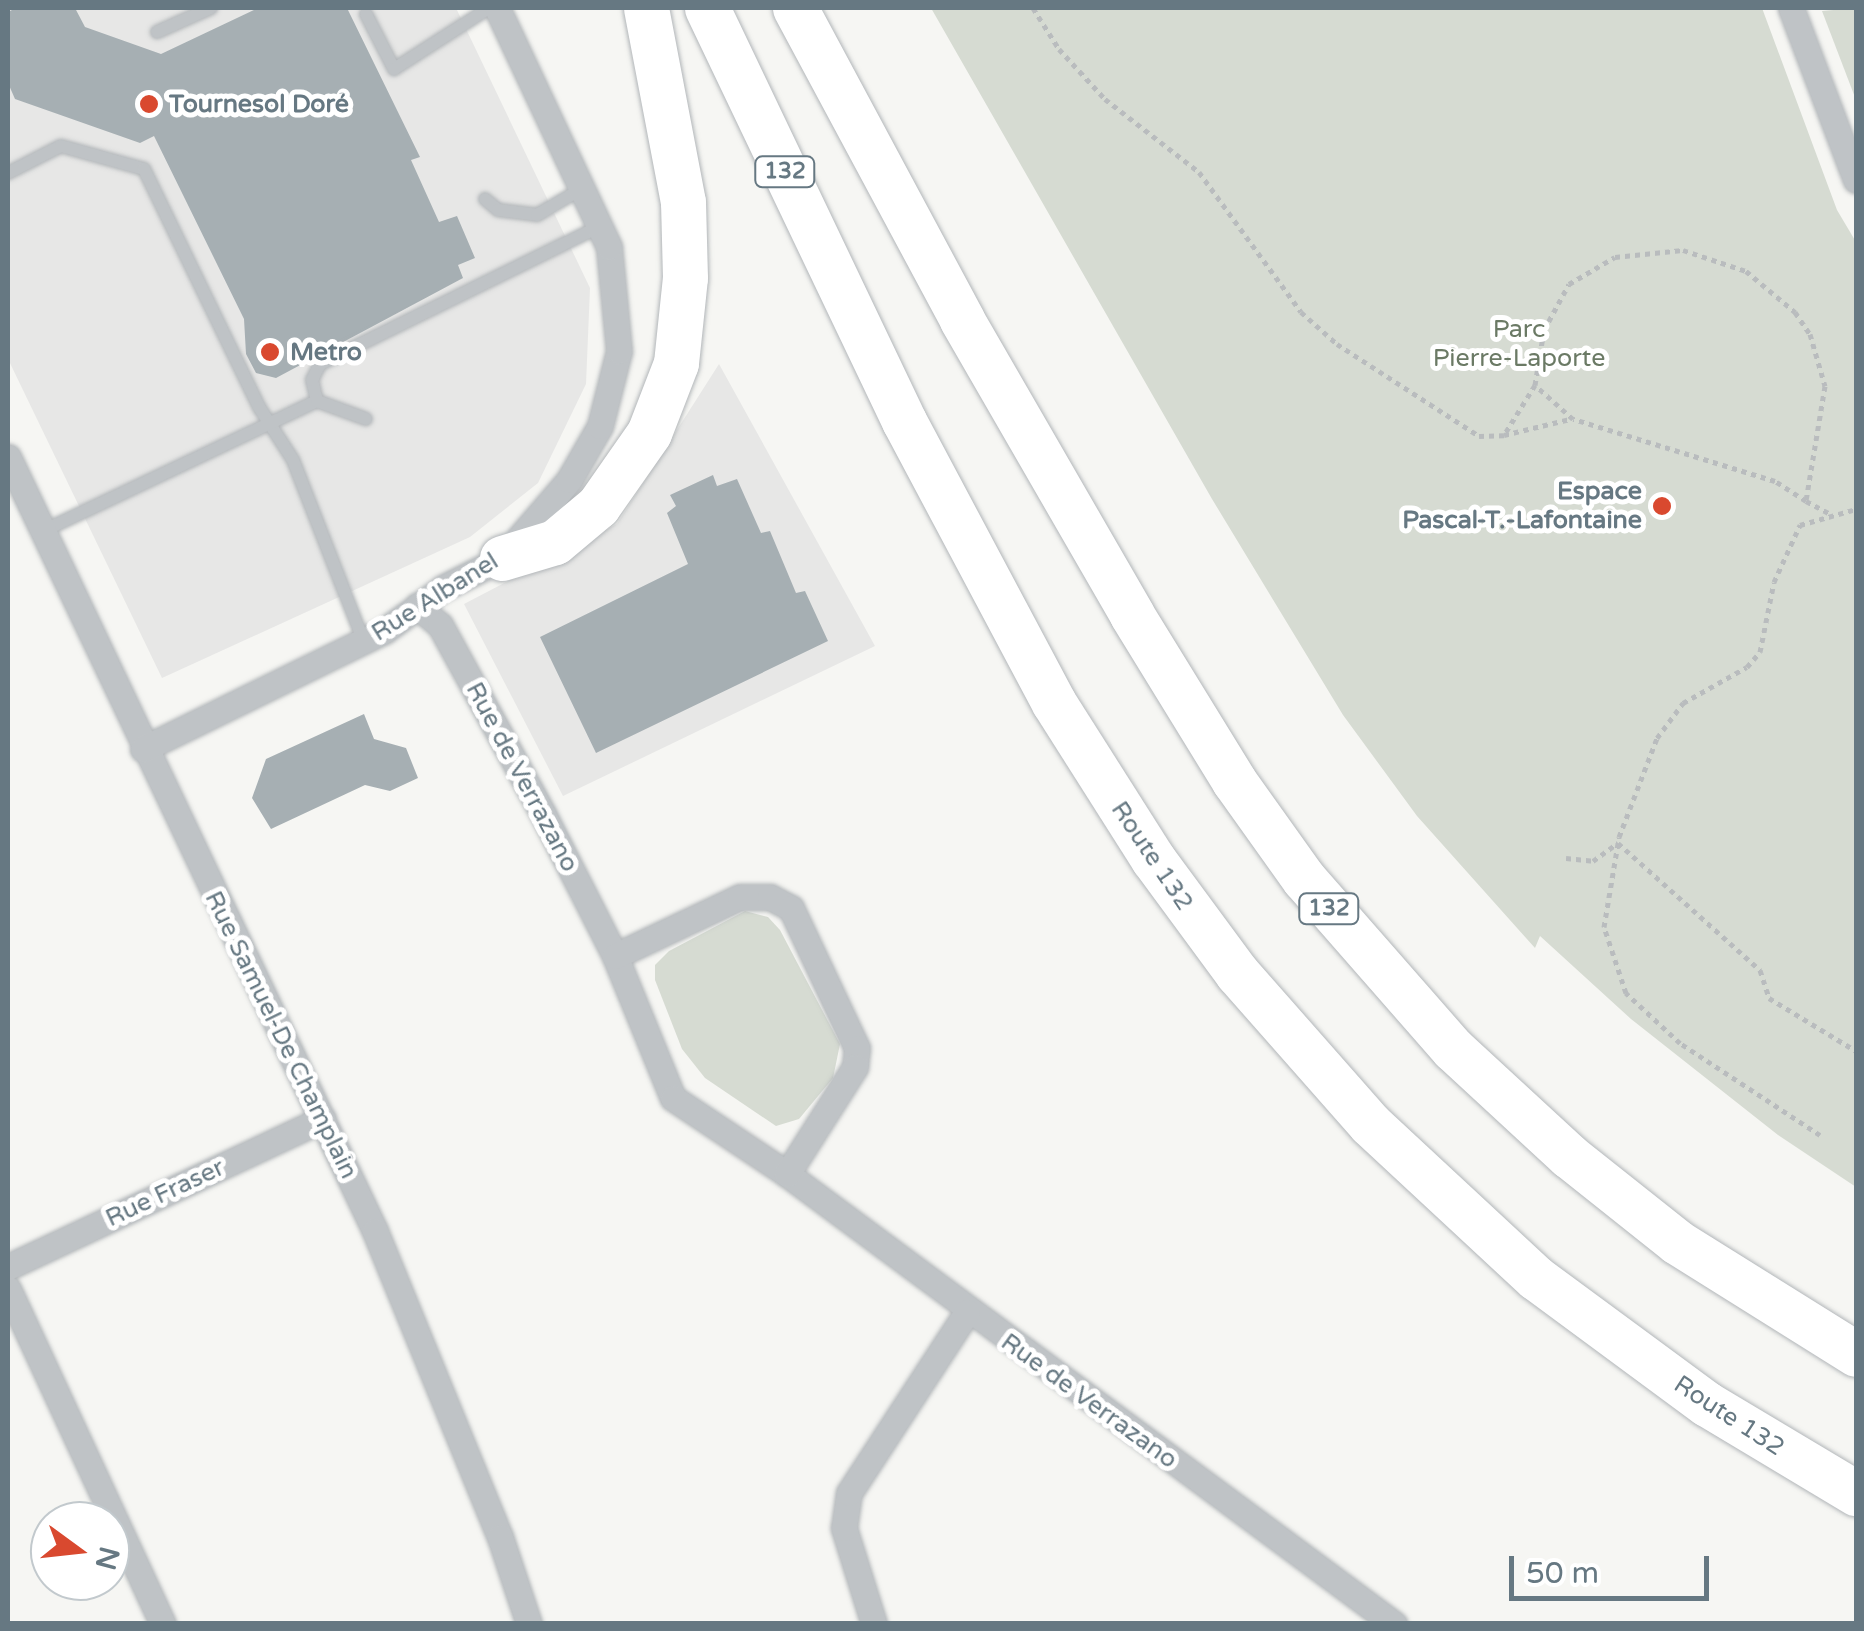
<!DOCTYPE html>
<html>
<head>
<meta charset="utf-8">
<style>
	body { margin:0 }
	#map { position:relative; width:1864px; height:1631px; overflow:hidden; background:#f6f6f3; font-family:"Varela Round",sans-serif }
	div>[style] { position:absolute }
	.built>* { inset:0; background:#e7e7e6 }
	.green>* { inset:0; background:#d6dbd2 }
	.building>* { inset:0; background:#a6afb3 }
	.path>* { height:5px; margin-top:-2.5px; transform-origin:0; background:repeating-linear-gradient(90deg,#b9bcbe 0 5px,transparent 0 10px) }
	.roads { filter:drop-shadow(0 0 2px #b2b6b9) drop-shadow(0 0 2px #b2b6b9) }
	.service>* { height:12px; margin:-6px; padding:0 6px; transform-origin:6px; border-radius:6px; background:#bfc3c6 }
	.minor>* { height:25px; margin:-12.5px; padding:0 12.5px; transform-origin:12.5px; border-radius:12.5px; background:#bfc3c6 }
	.motorway>* { height:45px; margin:-22.5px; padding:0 22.5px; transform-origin:22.5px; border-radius:22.5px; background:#fff }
	.dots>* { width:28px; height:28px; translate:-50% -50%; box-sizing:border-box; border:5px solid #fff; border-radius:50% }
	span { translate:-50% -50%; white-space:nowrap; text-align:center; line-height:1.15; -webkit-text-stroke:10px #fff; paint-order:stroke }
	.shield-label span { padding:2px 8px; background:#fff; border:2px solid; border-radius:8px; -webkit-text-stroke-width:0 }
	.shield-label { font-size:22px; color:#667882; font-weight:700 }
	.poi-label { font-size:25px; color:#667882; font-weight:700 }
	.left { translate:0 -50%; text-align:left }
	.right { translate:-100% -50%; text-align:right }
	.park-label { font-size:25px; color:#6b7a65 }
	.street-label { font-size:25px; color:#667882 }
	.frame { position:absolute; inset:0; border:10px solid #667882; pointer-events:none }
	.north { position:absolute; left:30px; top:1501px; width:100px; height:100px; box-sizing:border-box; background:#fff; border:2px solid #c2c9cd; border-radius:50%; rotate:105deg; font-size:28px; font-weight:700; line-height:40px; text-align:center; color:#667882 }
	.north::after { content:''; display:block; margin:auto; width:35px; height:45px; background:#d9492f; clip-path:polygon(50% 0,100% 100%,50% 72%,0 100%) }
	.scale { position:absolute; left:1509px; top:1556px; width:200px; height:45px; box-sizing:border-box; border:5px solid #667882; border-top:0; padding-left:12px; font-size:30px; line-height:35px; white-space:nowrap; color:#667882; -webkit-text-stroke:8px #fff; paint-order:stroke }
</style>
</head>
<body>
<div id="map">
	<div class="built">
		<div style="clip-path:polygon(8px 8px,456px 8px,590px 288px,586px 384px,538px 483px,470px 537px,162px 678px,8px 359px)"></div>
		<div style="clip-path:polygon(719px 364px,875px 646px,563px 796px,464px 604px,617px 524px)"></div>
	</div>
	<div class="green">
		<div style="clip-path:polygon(931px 8px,1762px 8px,1837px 210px,1856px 242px,1856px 1187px,1778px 1135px,1631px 1019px,1540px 936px,1535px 948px,1417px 816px,1343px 715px,1212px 499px)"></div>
		<div style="clip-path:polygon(1856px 8px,1856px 100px,1822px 11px)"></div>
		<div style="clip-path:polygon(745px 911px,768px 917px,780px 930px,840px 1044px,833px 1078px,799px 1119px,776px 1126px,705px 1078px,682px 1049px,655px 980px,655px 965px,669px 951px)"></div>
	</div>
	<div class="building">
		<div style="clip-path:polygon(16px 8px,75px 8px,85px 27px,161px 54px,258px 8px,347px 8px,420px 157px,411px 160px,439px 222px,457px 216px,475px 258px,458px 265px,463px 278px,276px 378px,256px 373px,246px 354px,244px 319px,154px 136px,140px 143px,15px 99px,8px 83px,8px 12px)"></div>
		<div style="clip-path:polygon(713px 475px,717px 486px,737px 479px,761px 533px,770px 531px,796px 593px,805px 591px,828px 641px,596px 753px,540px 637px,688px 564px,667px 513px,676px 506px,670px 495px)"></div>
		<div style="clip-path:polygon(364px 714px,374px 739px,406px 748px,418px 778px,390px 791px,365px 785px,271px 829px,252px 798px,266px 759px)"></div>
	</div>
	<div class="path">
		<div style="left:1033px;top:8px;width:49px;rotate:57.6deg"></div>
		<div style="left:1059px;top:49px;width:68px;rotate:47.4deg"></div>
		<div style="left:1105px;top:99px;width:119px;rotate:37.8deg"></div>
		<div style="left:1199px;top:172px;width:173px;rotate:53.9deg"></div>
		<div style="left:1301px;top:312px;width:48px;rotate:41.6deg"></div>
		<div style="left:1337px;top:344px;width:169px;rotate:32.9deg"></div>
		<div style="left:1479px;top:436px;width:25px;rotate:-2deg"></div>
		<div style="left:1683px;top:250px;width:66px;rotate:18.4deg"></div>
		<div style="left:1746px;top:271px;width:64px;rotate:39.9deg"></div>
		<div style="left:1795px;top:312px;width:27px;rotate:56deg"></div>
		<div style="left:1810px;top:334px;width:54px;rotate:73.9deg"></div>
		<div style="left:1825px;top:386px;width:117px;rotate:99.4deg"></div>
		<div style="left:1806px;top:501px;width:37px;rotate:-147deg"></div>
		<div style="left:1775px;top:481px;width:211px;rotate:-162.9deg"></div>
		<div style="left:1573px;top:419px;width:51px;rotate:-138.2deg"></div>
		<div style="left:1535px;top:385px;width:56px;rotate:-80.7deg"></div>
		<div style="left:1544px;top:330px;width:52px;rotate:-61.5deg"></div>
		<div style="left:1569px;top:284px;width:53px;rotate:-30.4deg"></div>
		<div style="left:1615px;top:257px;width:68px;rotate:-5.9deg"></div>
		<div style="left:1535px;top:385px;width:59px;rotate:121.8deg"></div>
		<div style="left:1504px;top:435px;width:68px;rotate:-13.6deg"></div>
		<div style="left:1806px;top:501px;width:26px;rotate:28deg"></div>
		<div style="left:1566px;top:858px;width:27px;rotate:6deg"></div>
		<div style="left:1593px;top:861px;width:31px;rotate:-36deg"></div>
		<div style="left:1618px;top:843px;width:191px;rotate:41.8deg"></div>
		<div style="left:1760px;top:970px;width:29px;rotate:72deg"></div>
		<div style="left:1769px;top:998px;width:102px;rotate:31.3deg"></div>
		<div style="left:1820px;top:1135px;width:168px;rotate:-146.7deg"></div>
		<div style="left:1680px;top:1043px;width:74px;rotate:-137.2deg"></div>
		<div style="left:1626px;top:993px;width:70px;rotate:-108.4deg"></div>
		<div style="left:1604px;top:927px;width:91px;rotate:-80.5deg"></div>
		<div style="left:1619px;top:837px;width:106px;rotate:-69deg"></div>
		<div style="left:1657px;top:738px;width:44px;rotate:-53.4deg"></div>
		<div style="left:1683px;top:703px;width:73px;rotate:-29.4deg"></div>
		<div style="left:1747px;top:667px;width:20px;rotate:-49deg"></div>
		<div style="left:1760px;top:652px;width:71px;rotate:-78.7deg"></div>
		<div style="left:1774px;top:582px;width:63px;rotate:-65.5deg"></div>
		<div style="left:1800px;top:525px;width:58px;rotate:-15.9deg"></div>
	</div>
	<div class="roads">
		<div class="service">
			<div style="left:366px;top:14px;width:62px;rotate:63deg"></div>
			<div style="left:394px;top:69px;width:113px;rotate:-32.7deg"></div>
			<div style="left:157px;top:32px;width:59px;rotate:-24deg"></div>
			<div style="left:8px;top:173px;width:59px;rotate:-27deg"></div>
			<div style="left:61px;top:146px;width:86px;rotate:15.5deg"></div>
			<div style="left:144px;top:169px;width:264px;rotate:64.2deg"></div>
			<div style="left:259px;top:407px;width:63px;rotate:57.3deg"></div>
			<div style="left:293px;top:460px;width:195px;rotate:68.7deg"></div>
			<div style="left:485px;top:199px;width:17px;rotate:40deg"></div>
			<div style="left:498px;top:210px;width:39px;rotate:7deg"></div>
			<div style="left:537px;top:215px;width:53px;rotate:-30.4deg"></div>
			<div style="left:317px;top:401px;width:22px;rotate:-103deg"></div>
			<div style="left:312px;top:380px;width:18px;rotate:-63deg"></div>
			<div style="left:320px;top:364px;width:312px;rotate:-26.2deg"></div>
			<div style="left:43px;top:531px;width:303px;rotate:-25.4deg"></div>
			<div style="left:317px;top:401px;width:52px;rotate:20.2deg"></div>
		</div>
		<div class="minor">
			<div style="left:1791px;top:8px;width:184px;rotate:69.3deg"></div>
			<div style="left:8px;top:457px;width:857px;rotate:64.63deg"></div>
			<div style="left:375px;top:1231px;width:331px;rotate:67.8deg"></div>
			<div style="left:500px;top:1537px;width:92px;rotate:71.6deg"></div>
			<div style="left:417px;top:606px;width:30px;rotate:40deg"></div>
			<div style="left:440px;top:625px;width:217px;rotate:61.4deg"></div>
			<div style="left:544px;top:816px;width:157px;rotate:63.1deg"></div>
			<div style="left:615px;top:956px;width:153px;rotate:67.8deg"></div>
			<div style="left:673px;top:1098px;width:137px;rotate:33.7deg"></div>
			<div style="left:787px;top:1174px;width:756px;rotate:36.55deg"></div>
			<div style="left:143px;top:749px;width:268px;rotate:-26.1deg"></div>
			<div style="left:384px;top:631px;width:73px;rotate:-36.1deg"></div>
			<div style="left:443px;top:588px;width:66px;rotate:-27deg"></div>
			<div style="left:502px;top:558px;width:103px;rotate:-49.3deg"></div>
			<div style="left:569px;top:480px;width:62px;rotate:-60.1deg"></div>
			<div style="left:600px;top:426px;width:77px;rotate:-75.8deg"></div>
			<div style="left:619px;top:351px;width:104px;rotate:-95.5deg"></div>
			<div style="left:609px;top:247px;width:264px;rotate:-115.1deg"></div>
			<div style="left:615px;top:956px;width:138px;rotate:-25.3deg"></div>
			<div style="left:740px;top:897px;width:30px"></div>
			<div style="left:770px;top:897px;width:24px;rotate:28deg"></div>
			<div style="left:791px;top:908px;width:155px;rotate:64.8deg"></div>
			<div style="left:857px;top:1048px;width:19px;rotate:96deg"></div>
			<div style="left:855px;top:1067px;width:127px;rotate:122.4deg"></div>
			<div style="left:8px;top:1267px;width:348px;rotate:-25.2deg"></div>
			<div style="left:8px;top:1289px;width:369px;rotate:65.2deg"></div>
			<div style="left:874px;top:1624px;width:101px;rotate:-107.4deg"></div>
			<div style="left:844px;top:1528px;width:35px;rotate:-82deg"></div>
			<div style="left:849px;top:1493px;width:216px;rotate:-56.9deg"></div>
		</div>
		<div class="motorway">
			<div style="left:707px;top:8px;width:458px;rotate:64.5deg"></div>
			<div style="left:904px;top:421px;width:319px;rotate:62deg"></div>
			<div style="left:1054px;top:703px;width:185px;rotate:57.6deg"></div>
			<div style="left:1153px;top:859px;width:142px;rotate:53.6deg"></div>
			<div style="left:1237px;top:973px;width:201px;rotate:48.6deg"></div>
			<div style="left:1370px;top:1124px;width:226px;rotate:42.9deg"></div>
			<div style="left:1536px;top:1278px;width:212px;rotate:36.4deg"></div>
			<div style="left:1707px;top:1404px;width:174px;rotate:30.9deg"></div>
			<div style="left:795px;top:8px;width:354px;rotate:61.8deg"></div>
			<div style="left:962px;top:320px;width:340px;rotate:60deg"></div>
			<div style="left:1132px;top:615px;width:195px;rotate:58.4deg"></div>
			<div style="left:1234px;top:781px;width:120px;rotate:54.5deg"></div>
			<div style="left:1304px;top:879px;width:226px;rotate:48.8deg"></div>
			<div style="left:1453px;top:1049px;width:158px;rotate:42.7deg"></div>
			<div style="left:1569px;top:1156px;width:138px;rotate:38.5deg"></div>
			<div style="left:1677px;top:1242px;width:211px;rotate:32deg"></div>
			<div style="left:502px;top:558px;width:55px;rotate:-16.8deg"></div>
			<div style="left:555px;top:542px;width:56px;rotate:-39.9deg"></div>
			<div style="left:598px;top:506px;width:89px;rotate:-55.1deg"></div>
			<div style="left:649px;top:433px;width:75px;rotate:-68.9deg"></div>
			<div style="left:676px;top:363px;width:85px;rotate:-84deg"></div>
			<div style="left:685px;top:278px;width:76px;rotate:-91.5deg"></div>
			<div style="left:683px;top:202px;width:197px;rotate:-100.8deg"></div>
		</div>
	</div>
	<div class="dots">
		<div style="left:149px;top:104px;background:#d9492f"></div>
		<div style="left:270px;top:352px;background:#d9492f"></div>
		<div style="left:1662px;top:506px;background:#d9492f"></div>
	</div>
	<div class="shield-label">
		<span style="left:785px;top:172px">132</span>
		<span style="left:1329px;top:909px">132</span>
	</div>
	<div class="poi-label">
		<span class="left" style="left:169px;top:104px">Tournesol Doré</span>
		<span class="left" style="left:290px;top:352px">Metro</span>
		<span class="right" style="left:1642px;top:506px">Espace<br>Pascal-T.-Lafontaine</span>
	</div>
	<div class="park-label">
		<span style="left:1519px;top:344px">Parc<br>Pierre-Laporte</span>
	</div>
	<div class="street-label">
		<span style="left:435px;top:597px;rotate:-32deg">Rue Albanel</span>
		<span style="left:522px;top:777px;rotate:62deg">Rue de Verrazano</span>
		<span style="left:1152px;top:856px;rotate:56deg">Route 132</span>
		<span style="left:281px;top:1035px;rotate:64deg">Rue Samuel-De Champlain</span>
		<span style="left:165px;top:1193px;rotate:-25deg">Rue Fraser</span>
		<span style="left:1089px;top:1401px;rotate:36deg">Rue de Verrazano</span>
		<span style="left:1729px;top:1416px;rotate:33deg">Route 132</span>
	</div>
	<div class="frame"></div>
	<div class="north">N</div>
	<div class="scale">50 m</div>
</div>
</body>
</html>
